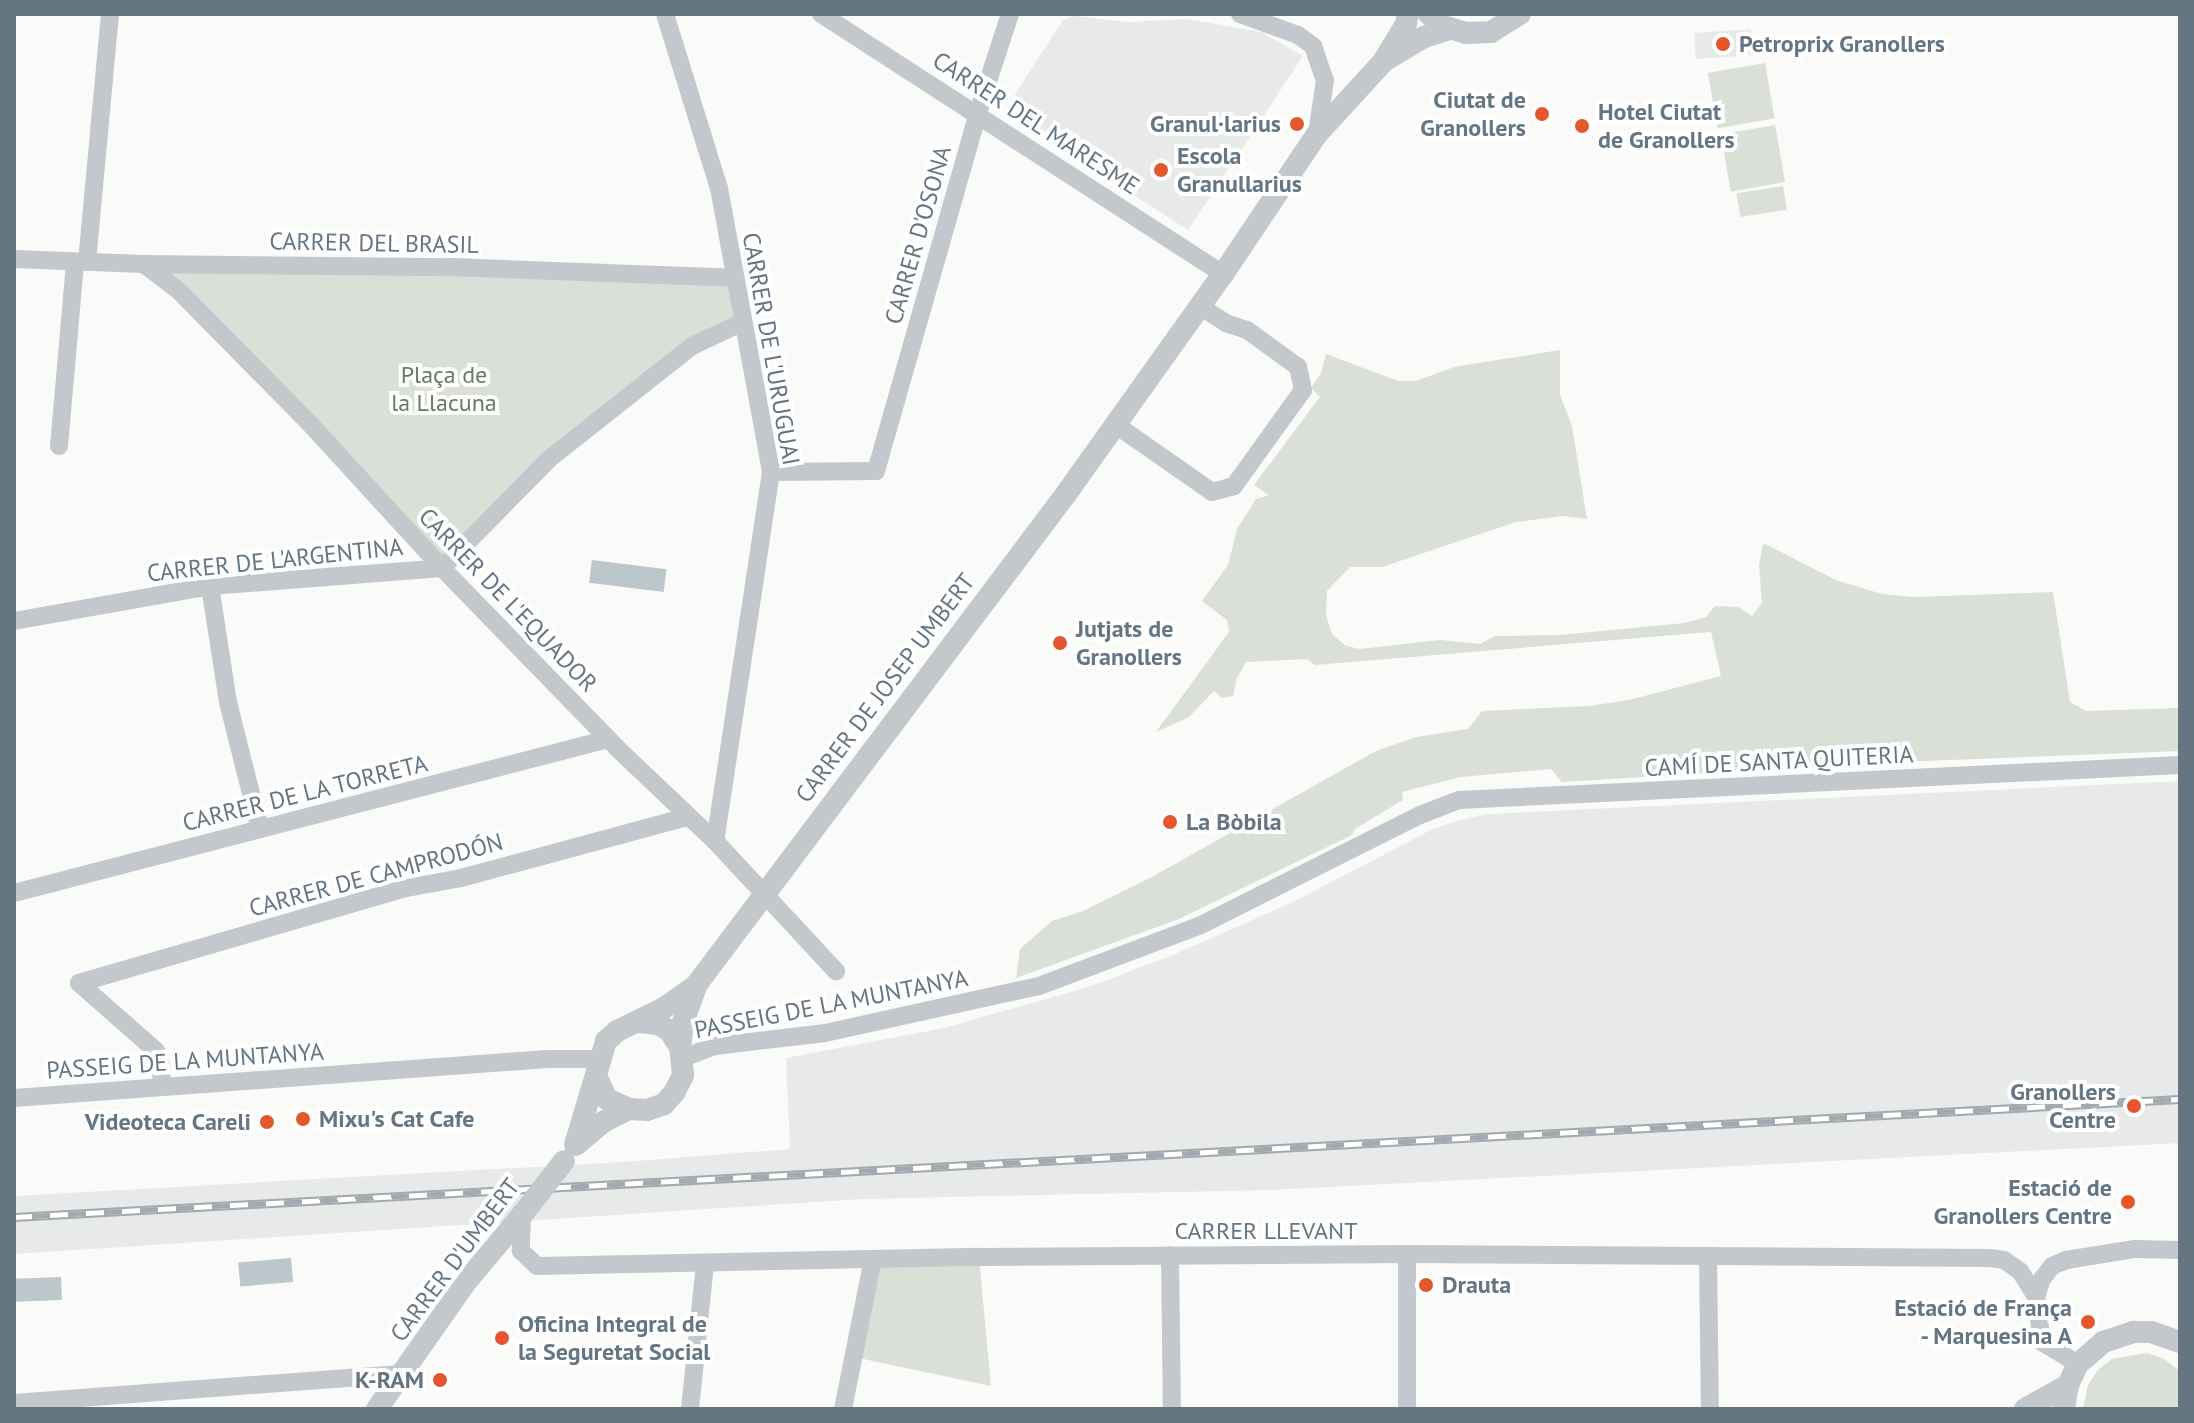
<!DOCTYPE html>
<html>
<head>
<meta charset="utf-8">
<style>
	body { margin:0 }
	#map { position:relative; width:2194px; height:1423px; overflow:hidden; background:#fafaf8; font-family:"PT Sans",sans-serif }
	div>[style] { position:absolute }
	.built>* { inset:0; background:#e8e9e9; transform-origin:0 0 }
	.green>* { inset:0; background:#dadfd7; transform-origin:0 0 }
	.water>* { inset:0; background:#bbc7cb; transform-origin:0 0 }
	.minor>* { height:18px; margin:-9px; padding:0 9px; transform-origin:9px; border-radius:9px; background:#c3c8cc }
	.tertiary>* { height:22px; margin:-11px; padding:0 11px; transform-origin:11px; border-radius:11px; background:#c3c8cc }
	.rail>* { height:9px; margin-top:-4.5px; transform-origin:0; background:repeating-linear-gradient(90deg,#fff 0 18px,#a2aab0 0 36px); box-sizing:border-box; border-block:2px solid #a2aab0 }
	.tertiary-bridge>* { height:22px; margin:-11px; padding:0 11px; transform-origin:11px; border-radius:11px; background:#c3c8cc }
	.dots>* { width:22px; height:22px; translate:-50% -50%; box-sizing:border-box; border:4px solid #fff; border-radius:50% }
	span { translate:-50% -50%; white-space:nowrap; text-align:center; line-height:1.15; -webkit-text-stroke:8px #fff; paint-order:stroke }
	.poi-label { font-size:24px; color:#657683; font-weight:700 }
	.left { translate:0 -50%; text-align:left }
	.right { translate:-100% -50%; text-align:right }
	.street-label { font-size:24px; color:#657683 }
	.park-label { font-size:24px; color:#687a64 }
	.frame { position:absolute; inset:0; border:16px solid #657683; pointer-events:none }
</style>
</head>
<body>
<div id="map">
	<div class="built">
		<div style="clip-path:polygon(1074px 16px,1127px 22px,1186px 19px,1261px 32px,1303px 56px,1188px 230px,1004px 111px,1063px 20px)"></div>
		<div style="left:1751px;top:29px;width:26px;height:57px;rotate:86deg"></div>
		<div style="clip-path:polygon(2180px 781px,2180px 1143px,1271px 1190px,862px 1199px,14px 1254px,14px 1196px,623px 1162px,790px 1149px,786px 1058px,944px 1028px,1091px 986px,1173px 955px,1295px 901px,1431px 830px,1456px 821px,1487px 814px)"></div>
	</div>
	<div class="green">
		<div style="left:1765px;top:63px;width:56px;height:58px;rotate:80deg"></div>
		<div style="left:1775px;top:125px;width:58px;height:55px;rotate:80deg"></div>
		<div style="left:1783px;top:186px;width:24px;height:47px;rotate:81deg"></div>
		<div style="clip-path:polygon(144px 264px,734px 278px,741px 323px,692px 346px,549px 459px,442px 568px)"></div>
		<div style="clip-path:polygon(1560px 350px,1560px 395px,1572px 426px,1587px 519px,1563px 516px,1516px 522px,1382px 567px,1350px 567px,1327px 591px,1326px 615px,1332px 634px,1346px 646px,1360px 649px,1440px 640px,1480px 644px,1495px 636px,1559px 635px,1685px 623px,1706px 617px,1715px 606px,1738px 607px,1752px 616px,1762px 603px,1759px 565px,1763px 543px,1836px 580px,1882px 594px,1914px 597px,2053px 592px,2070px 702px,2086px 711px,2180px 708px,2180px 751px,1872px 763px,1562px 782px,1551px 769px,1461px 777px,1402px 792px,1403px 800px,1355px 829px,1352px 835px,1179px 919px,1016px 978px,1020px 949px,1052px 921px,1083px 911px,1150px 878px,1376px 751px,1416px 737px,1468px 729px,1482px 711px,1589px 706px,1629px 700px,1721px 676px,1711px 632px,1315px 665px,1307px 659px,1246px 662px,1237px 678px,1233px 696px,1222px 698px,1214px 691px,1189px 717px,1156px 732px,1229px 632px,1227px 620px,1202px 601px,1228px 565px,1237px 529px,1256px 499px,1269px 495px,1254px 485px,1320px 397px,1311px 388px,1321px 373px,1326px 354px,1398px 381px,1416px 381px,1454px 367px)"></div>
		<div style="clip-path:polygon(979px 1257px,991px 1386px,854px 1357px,873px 1259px)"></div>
		<div style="clip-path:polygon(2147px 1353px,2164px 1359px,2180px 1371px,2180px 1409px,2083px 1409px,2088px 1385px,2098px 1370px,2112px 1359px)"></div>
	</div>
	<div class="water">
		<div style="left:592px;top:560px;width:75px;height:23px;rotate:7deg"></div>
		<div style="left:291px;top:1258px;width:24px;height:53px;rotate:85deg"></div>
		<div style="left:61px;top:1277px;width:23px;height:47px;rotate:88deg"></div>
	</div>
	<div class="minor">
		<div style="left:665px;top:14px;width:182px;rotate:72.8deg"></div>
		<div style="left:719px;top:188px;width:289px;rotate:79.6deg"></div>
		<div style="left:771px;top:472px;width:373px;rotate:98.6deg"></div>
		<div style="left:821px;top:14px;width:479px;rotate:32.9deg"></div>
		<div style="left:1240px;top:14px;width:62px;rotate:19.9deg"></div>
		<div style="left:1298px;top:35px;width:19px;rotate:36deg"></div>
		<div style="left:1313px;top:46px;width:36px;rotate:71deg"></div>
		<div style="left:1325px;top:80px;width:55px;rotate:98.4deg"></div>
		<div style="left:14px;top:259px;width:130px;rotate:2.2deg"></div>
		<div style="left:144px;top:264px;width:308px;rotate:0.6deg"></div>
		<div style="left:452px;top:267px;width:282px;rotate:2.2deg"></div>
		<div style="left:87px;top:262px;width:249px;rotate:-84.7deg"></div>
		<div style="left:144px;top:264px;width:44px;rotate:37.6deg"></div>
		<div style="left:179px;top:291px;width:190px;rotate:45.4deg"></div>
		<div style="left:312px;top:426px;width:193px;rotate:47.5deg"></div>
		<div style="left:442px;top:568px;width:254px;rotate:45.8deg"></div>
		<div style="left:619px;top:750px;width:132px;rotate:43.5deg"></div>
		<div style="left:715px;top:841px;width:178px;rotate:47.1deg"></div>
		<div style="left:1116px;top:425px;width:117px;rotate:34.9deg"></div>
		<div style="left:1212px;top:492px;width:23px;rotate:-15deg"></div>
		<div style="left:1234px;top:486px;width:113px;rotate:-54.3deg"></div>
		<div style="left:1300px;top:394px;width:5px;rotate:-53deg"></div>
		<div style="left:1303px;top:390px;width:24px;rotate:-102deg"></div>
		<div style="left:1298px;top:367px;width:63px;rotate:-144deg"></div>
		<div style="left:1247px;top:330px;width:22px;rotate:-162deg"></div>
		<div style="left:1226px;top:323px;width:31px;rotate:-147deg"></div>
		<div style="left:59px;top:446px;width:185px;rotate:-85deg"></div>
		<div style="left:771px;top:472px;width:105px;rotate:-0.5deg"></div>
		<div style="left:876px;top:471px;width:373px;rotate:-74.1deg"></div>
		<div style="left:978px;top:112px;width:103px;rotate:-71.9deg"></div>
		<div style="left:210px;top:586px;width:117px;rotate:81.2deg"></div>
		<div style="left:228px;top:702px;width:131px;rotate:75.9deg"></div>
		<div style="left:14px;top:621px;width:199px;rotate:-10.1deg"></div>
		<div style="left:210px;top:586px;width:233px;rotate:-4.4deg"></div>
		<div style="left:442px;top:568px;width:153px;rotate:-45.5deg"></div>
		<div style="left:549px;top:459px;width:182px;rotate:-38.3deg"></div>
		<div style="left:692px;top:346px;width:54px;rotate:-25.1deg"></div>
		<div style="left:14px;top:893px;width:614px;rotate:-14.53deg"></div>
		<div style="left:79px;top:983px;width:341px;rotate:-16.2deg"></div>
		<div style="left:407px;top:888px;width:55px;rotate:-10.5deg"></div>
		<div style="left:461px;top:878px;width:234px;rotate:-15.1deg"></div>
		<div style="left:79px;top:983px;width:103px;rotate:41.4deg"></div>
		<div style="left:156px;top:1051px;width:8px;rotate:60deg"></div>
		<div style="left:160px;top:1058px;width:29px;rotate:86deg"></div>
		<div style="left:683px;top:1058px;width:34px;rotate:-21deg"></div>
		<div style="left:715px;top:1046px;width:111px;rotate:-6.7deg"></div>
		<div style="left:825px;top:1033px;width:219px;rotate:-12.4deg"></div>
		<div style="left:1039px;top:986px;width:173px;rotate:-20.6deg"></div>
		<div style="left:1201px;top:925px;width:245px;rotate:-26.7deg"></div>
		<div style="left:1420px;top:815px;width:42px;rotate:-21deg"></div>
		<div style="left:1459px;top:800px;width:722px;rotate:-2.78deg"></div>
		<div style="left:14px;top:1098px;width:535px;rotate:-4.18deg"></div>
		<div style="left:548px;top:1059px;width:51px"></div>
		<div style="left:522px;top:1215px;width:36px;rotate:92deg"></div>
		<div style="left:521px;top:1251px;width:22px;rotate:43deg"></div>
		<div style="left:537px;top:1266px;width:442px;rotate:-1.2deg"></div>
		<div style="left:979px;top:1257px;width:428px;rotate:-0.4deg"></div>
		<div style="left:1407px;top:1254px;width:583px;rotate:0.39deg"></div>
		<div style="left:1990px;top:1258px;width:14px;rotate:8deg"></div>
		<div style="left:2004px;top:1260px;width:19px;rotate:35deg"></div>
		<div style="left:2020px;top:1271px;width:31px;rotate:58deg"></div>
		<div style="left:1407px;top:1254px;width:155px;rotate:90deg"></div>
		<div style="left:1170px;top:1255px;width:154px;rotate:89.3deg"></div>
		<div style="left:1708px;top:1256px;width:153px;rotate:89.3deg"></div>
		<div style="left:2078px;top:1364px;width:42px;rotate:-148.6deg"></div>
		<div style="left:2042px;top:1342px;width:45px;rotate:-97.6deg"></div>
		<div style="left:2036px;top:1297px;width:19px;rotate:-72deg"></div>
		<div style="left:2042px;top:1279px;width:16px;rotate:-52deg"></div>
		<div style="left:2052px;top:1266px;width:15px;rotate:-23deg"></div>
		<div style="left:2066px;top:1260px;width:70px;rotate:-9.1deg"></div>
		<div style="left:2135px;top:1249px;width:45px;rotate:1.3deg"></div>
		<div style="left:14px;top:1403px;width:388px;rotate:-4.3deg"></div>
		<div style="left:690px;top:1409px;width:147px;rotate:-84.1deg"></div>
		<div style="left:843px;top:1409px;width:153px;rotate:-78.7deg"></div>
	</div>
	<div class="tertiary">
		<div style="left:1429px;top:14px;width:18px;rotate:41deg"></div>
		<div style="left:1443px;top:26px;width:24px;rotate:17deg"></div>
		<div style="left:1466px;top:33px;width:25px;rotate:-2deg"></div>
		<div style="left:1491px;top:32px;width:34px;rotate:-32deg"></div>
		<div style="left:1387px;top:59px;width:43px;rotate:-30.7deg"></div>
		<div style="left:1424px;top:37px;width:28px;rotate:-17deg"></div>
		<div style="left:680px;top:1047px;width:25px;rotate:-83deg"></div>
		<div style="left:683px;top:1022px;width:40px;rotate:-69.8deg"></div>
		<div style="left:697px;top:984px;width:613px;rotate:-53.02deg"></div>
		<div style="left:1066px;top:494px;width:270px;rotate:-54.5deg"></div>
		<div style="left:1223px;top:274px;width:169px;rotate:-56.1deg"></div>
		<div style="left:1317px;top:134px;width:98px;rotate:-47.5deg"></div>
		<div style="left:1383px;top:62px;width:44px;rotate:-58.8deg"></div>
		<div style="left:1406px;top:24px;width:10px;rotate:-79deg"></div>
		<div style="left:597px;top:1078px;width:23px;rotate:65deg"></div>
		<div style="left:607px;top:1099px;width:24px;rotate:24deg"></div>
		<div style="left:629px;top:1109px;width:18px;rotate:3deg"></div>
		<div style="left:647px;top:1110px;width:18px;rotate:-19deg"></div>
		<div style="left:664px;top:1104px;width:15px;rotate:-48deg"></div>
		<div style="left:674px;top:1093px;width:20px;rotate:-63deg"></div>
		<div style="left:683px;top:1075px;width:28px;rotate:-96deg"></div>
		<div style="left:680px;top:1047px;width:20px;rotate:-123deg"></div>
		<div style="left:669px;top:1030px;width:13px;rotate:-153deg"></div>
		<div style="left:657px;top:1024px;width:20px;rotate:-174deg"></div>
		<div style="left:577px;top:1144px;width:34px;rotate:-40deg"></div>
		<div style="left:603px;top:1122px;width:29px;rotate:-27deg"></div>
		<div style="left:575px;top:1145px;width:109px;rotate:-73.4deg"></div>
		<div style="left:606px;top:1041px;width:15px;rotate:-42deg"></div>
		<div style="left:617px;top:1031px;width:52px;rotate:-26.1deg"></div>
		<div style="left:664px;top:1008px;width:40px;rotate:-34.9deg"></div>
		<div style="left:377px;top:1409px;width:155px;rotate:-55deg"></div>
		<div style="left:466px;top:1282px;width:87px;rotate:-50.1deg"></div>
		<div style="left:2025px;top:1409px;width:49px;rotate:-29.2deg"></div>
		<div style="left:2064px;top:1409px;width:24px;rotate:-81deg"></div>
		<div style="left:2068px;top:1385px;width:23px;rotate:-65deg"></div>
		<div style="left:2078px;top:1364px;width:33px;rotate:-41deg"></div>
		<div style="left:2103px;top:1342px;width:33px;rotate:-18deg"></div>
		<div style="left:2134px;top:1332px;width:17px"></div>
		<div style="left:2151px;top:1332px;width:31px;rotate:19deg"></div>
	</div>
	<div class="rail">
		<div style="left:14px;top:1217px;width:2169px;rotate:-3.12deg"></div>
	</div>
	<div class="tertiary-bridge">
		<div style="left:522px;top:1215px;width:68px;rotate:-52.1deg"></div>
	</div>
	<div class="dots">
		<div style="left:1723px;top:44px;background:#e4572e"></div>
		<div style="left:1542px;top:114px;background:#e4572e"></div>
		<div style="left:1297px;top:124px;background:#e4572e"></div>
		<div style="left:1582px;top:126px;background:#e4572e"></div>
		<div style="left:1161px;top:170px;background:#e4572e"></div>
		<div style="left:1060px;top:643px;background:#e4572e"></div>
		<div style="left:1170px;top:822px;background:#e4572e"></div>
		<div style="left:2134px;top:1106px;background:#e4572e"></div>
		<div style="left:303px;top:1119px;background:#e4572e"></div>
		<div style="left:267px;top:1122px;background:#e4572e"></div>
		<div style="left:2128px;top:1202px;background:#e4572e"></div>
		<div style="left:1426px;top:1285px;background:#e4572e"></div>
		<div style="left:2088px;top:1322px;background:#e4572e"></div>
		<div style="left:502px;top:1338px;background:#e4572e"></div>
		<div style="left:440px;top:1380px;background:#e4572e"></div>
	</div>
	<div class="poi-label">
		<span class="left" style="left:1739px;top:44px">Petroprix Granollers</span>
		<span class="right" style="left:1526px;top:114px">Ciutat de<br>Granollers</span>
		<span class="left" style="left:1598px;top:126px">Hotel Ciutat<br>de Granollers</span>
		<span class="right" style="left:1281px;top:124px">Granul·larius</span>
		<span class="left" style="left:1177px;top:170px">Escola<br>Granullarius</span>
		<span class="left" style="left:1076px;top:643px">Jutjats de<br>Granollers</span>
		<span class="left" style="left:1186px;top:822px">La Bòbila</span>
		<span class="right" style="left:2116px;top:1106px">Granollers<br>Centre</span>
		<span class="left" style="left:319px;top:1119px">Mixu's Cat Cafe</span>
		<span class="right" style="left:251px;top:1122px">Videoteca Careli</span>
		<span class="right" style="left:2112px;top:1202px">Estació de<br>Granollers Centre</span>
		<span class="left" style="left:1442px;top:1285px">Drauta</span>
		<span class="right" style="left:2072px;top:1322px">Estació de França<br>- Marquesina A</span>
		<span class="left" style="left:518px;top:1338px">Oficina Integral de<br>la Seguretat Social</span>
		<span class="right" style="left:424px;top:1380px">K-RAM</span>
	</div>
	<div class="street-label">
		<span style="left:1036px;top:123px;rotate:33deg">CARRER DEL MARESME</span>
		<span style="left:918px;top:235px;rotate:-74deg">CARRER D'OSONA</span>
		<span style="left:374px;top:243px;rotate:1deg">CARRER DEL BRASIL</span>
		<span style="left:771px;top:349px;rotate:80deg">CARRER DE L'URUGUAI</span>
		<span style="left:275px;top:560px;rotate:-6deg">CARRER DE L'ARGENTINA</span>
		<span style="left:508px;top:600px;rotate:46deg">CARRER DE L'EQUADOR</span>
		<span style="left:885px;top:688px;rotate:-53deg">CARRER DE JOSEP UMBERT</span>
		<span style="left:1779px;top:761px;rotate:-3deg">CAMÍ DE SANTA QUITERIA</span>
		<span style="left:305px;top:793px;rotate:-14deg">CARRER DE LA TORRETA</span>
		<span style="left:376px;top:875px;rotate:-15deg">CARRER DE CAMPRODÓN</span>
		<span style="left:831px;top:1004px;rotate:-11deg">PASSEIG DE LA MUNTANYA</span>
		<span style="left:185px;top:1061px;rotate:-4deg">PASSEIG DE LA MUNTANYA</span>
		<span style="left:1266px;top:1231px">CARRER LLEVANT</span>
		<span style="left:455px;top:1260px;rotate:-53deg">CARRER D'UMBERT</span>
	</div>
	<div class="park-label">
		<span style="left:444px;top:389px">Plaça de<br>la Llacuna</span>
	</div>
	<div class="frame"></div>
</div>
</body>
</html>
